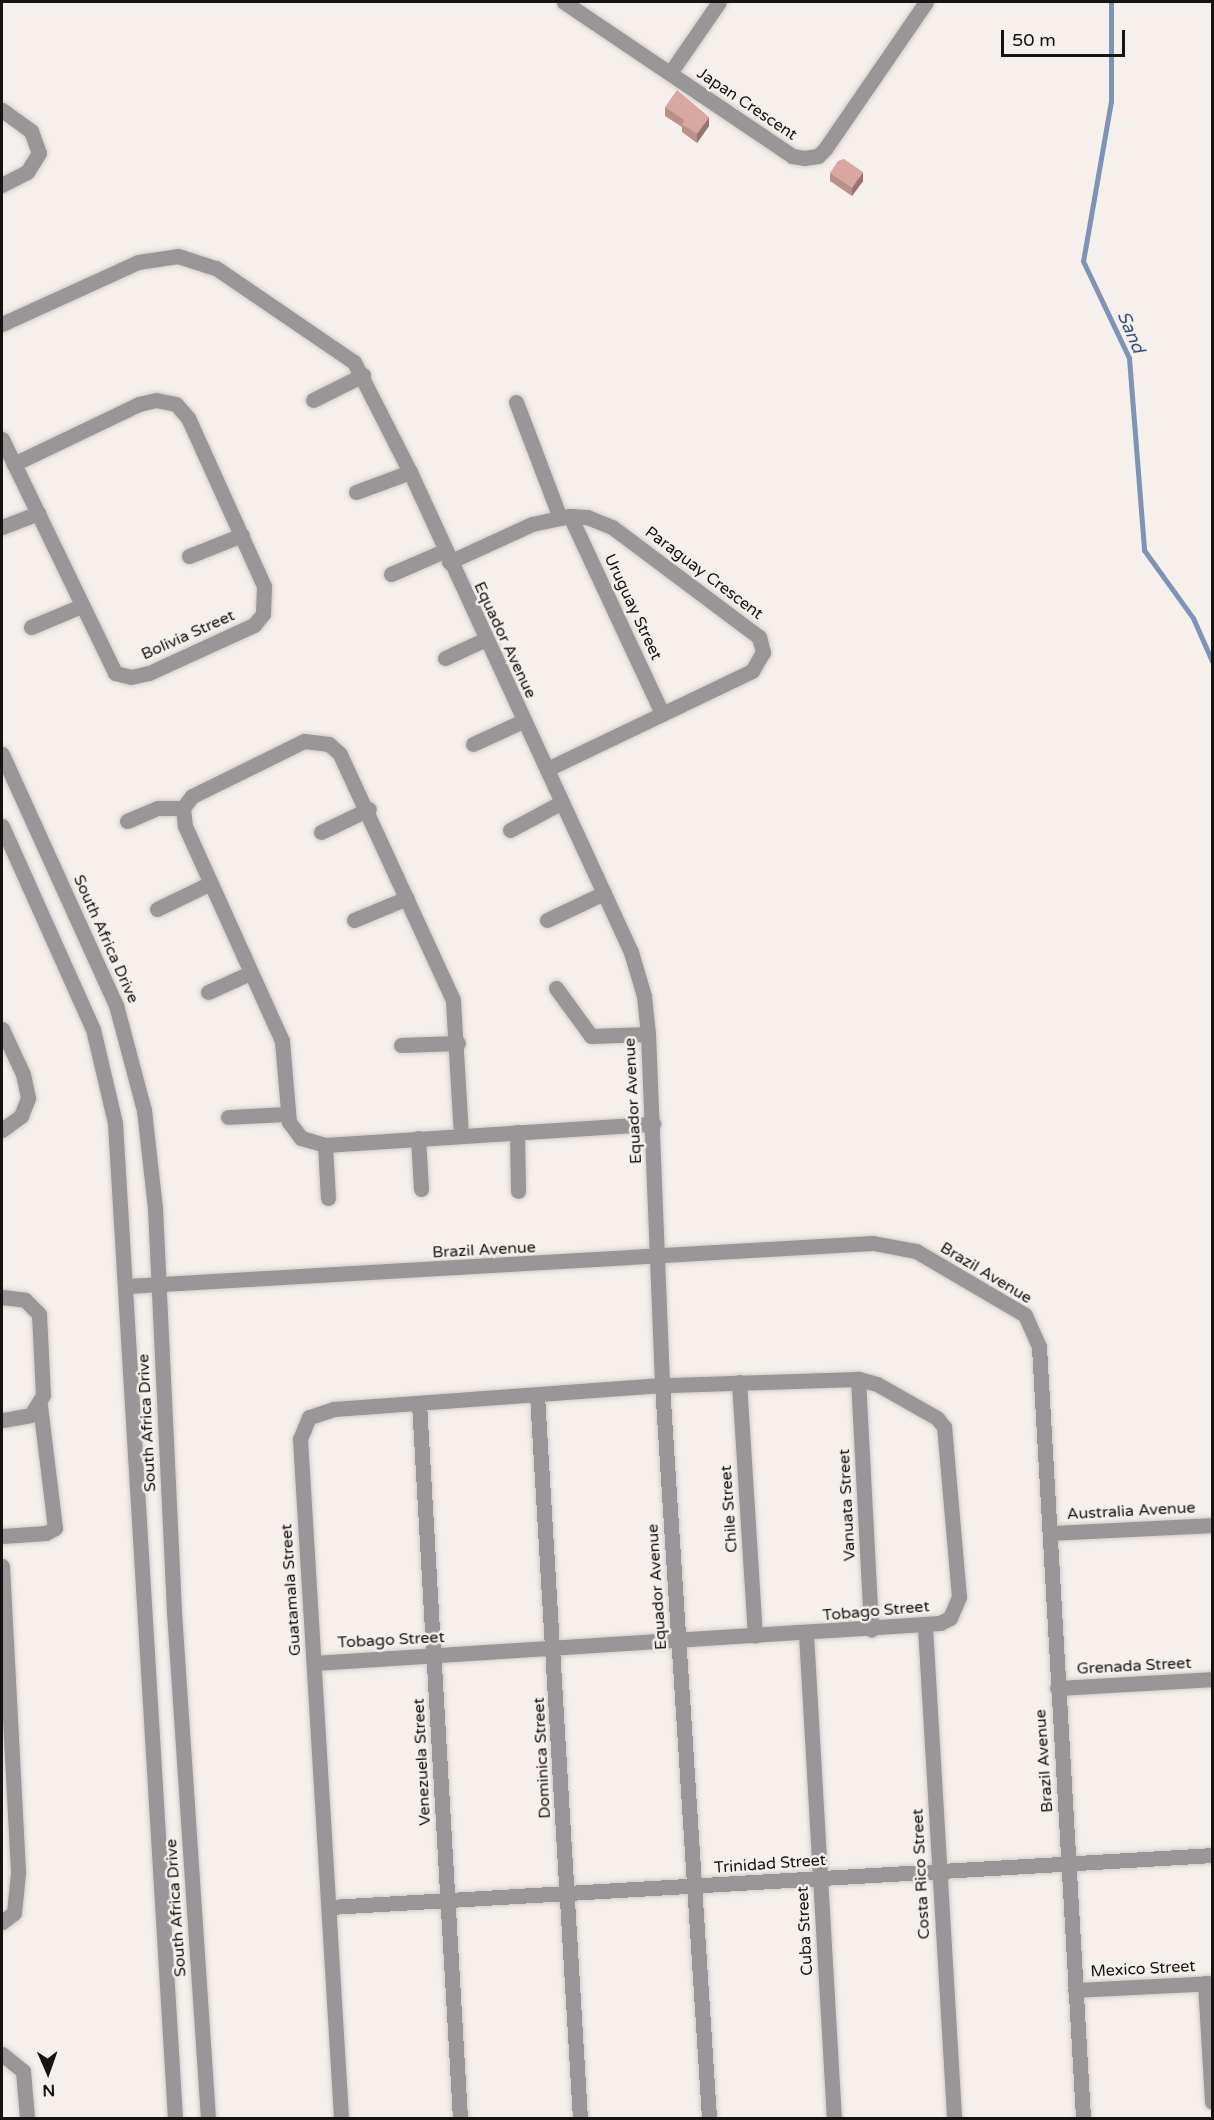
<!DOCTYPE html>
<html>
<head>
<meta charset="utf-8">
<style>
	body { margin:0 }
	#map { position:relative; width:1214px; height:2120px; overflow:hidden; background:#f5f0ec; font-family:"Varela Round",sans-serif }
	div>[style] { position:absolute }
	.stream>* { height:5px; margin:-2.5px; padding:0 2.5px; transform-origin:2.5px; border-radius:2.5px; background:#7e93b6 }
	.roads { filter:drop-shadow(0 0 2px #d1cdc9) drop-shadow(0 0 2px #d1cdc9) }
	.minor>* { height:15px; margin:-7.5px; padding:0 7.5px; transform-origin:7.5px; border-radius:7.5px; background:#989696 }
	.tertiary>* { height:15px; margin:-7.5px; padding:0 7.5px; transform-origin:7.5px; border-radius:7.5px; background:#989696 }
	.wall>* { inset:0; background:#b9908a }
	.shaded-wall>* { inset:0; background:#967570 }
	.building>* { inset:0; background:#d7a7a0 }
	span { translate:-50% -50%; white-space:nowrap; text-align:center; line-height:1.15; -webkit-text-stroke:5px #f5f0ec; paint-order:stroke }
	.street-label { font-size:16px; color:#161413 }
	.water-label { font-size:18px; color:#375384; font-style:italic }
	.frame { position:absolute; inset:0; border:3px solid #161413; pointer-events:none }
	.north { position:absolute; left:18px; top:2042px; width:60px; height:60px; -webkit-text-stroke:4px #f5f0ec; paint-order:stroke; rotate:178deg; font-size:16px; font-weight:700; line-height:24px; text-align:center; color:#161413 }
	.north::after { content:''; display:block; margin:auto; width:21px; height:27px; background:#161413; clip-path:polygon(50% 0,100% 100%,50% 72%,0 100%) }
	.scale { position:absolute; left:1001px; top:30px; width:124px; height:27px; box-sizing:border-box; border:3px solid #161413; border-top:0; padding-left:8px; font-size:18px; line-height:21px; white-space:nowrap; color:#161413; -webkit-text-stroke:4px #f5f0ec; paint-order:stroke }
</style>
</head>
<body>
<div id="map">
	<div class="stream">
		<div style="left:1111px;top:2px;width:99px;rotate:90deg"></div>
		<div style="left:1111px;top:101px;width:162px;rotate:99.9deg"></div>
		<div style="left:1083px;top:261px;width:107px;rotate:64.6deg"></div>
		<div style="left:1129px;top:358px;width:193px;rotate:85.5deg"></div>
		<div style="left:1144px;top:550px;width:84px;rotate:54.2deg"></div>
		<div style="left:1193px;top:618px;width:47px;rotate:66.2deg"></div>
	</div>
	<div class="roads">
		<div class="minor">
			<div style="left:564px;top:2px;width:275px;rotate:34deg"></div>
			<div style="left:792px;top:156px;width:12px;rotate:9deg"></div>
			<div style="left:804px;top:158px;width:14px;rotate:-8deg"></div>
			<div style="left:818px;top:156px;width:10px;rotate:-45deg"></div>
			<div style="left:825px;top:149px;width:178px;rotate:-55.5deg"></div>
			<div style="left:670px;top:73px;width:86px;rotate:-55.4deg"></div>
			<div style="left:2px;top:110px;width:36px;rotate:36deg"></div>
			<div style="left:31px;top:131px;width:23px;rotate:70deg"></div>
			<div style="left:39px;top:153px;width:22px;rotate:122deg"></div>
			<div style="left:27px;top:172px;width:28px;rotate:153deg"></div>
			<div style="left:2px;top:324px;width:149px;rotate:-24.5deg"></div>
			<div style="left:138px;top:262px;width:40px;rotate:-8.5deg"></div>
			<div style="left:178px;top:256px;width:40px;rotate:18deg"></div>
			<div style="left:216px;top:268px;width:167px;rotate:34.3deg"></div>
			<div style="left:354px;top:362px;width:123px;rotate:63deg"></div>
			<div style="left:410px;top:472px;width:528px;rotate:65.28deg"></div>
			<div style="left:631px;top:952px;width:46px;rotate:73.5deg"></div>
			<div style="left:644px;top:996px;width:38px;rotate:84deg"></div>
			<div style="left:648px;top:1034px;width:351px;rotate:87.7deg"></div>
			<div style="left:662px;top:1385px;width:735px;rotate:86.33deg"></div>
			<div style="left:313px;top:400px;width:56px;rotate:-26.6deg"></div>
			<div style="left:516px;top:402px;width:124px;rotate:69.2deg"></div>
			<div style="left:2px;top:439px;width:260px;rotate:64.2deg"></div>
			<div style="left:115px;top:673px;width:16px;rotate:14deg"></div>
			<div style="left:131px;top:677px;width:18px;rotate:-13deg"></div>
			<div style="left:149px;top:673px;width:115px;rotate:-24.6deg"></div>
			<div style="left:254px;top:625px;width:14px;rotate:-51deg"></div>
			<div style="left:263px;top:614px;width:28px;rotate:-88deg"></div>
			<div style="left:264px;top:586px;width:184px;rotate:-114.3deg"></div>
			<div style="left:188px;top:418px;width:18px;rotate:-131deg"></div>
			<div style="left:176px;top:404px;width:20px;rotate:-169deg"></div>
			<div style="left:156px;top:400px;width:17px;rotate:167deg"></div>
			<div style="left:139px;top:404px;width:139px;rotate:154.4deg"></div>
			<div style="left:356px;top:492px;width:58px;rotate:-20.3deg"></div>
			<div style="left:570px;top:516px;width:217px;rotate:65deg"></div>
			<div style="left:2px;top:527px;width:39px;rotate:-21deg"></div>
			<div style="left:189px;top:556px;width:57px;rotate:-21.6deg"></div>
			<div style="left:449px;top:562px;width:91px;rotate:-24.6deg"></div>
			<div style="left:532px;top:524px;width:39px;rotate:-12deg"></div>
			<div style="left:570px;top:516px;width:17px;rotate:3deg"></div>
			<div style="left:587px;top:517px;width:27px;rotate:22deg"></div>
			<div style="left:612px;top:527px;width:184px;rotate:36.8deg"></div>
			<div style="left:759px;top:637px;width:16px;rotate:75deg"></div>
			<div style="left:763px;top:652px;width:22px;rotate:120deg"></div>
			<div style="left:752px;top:671px;width:227px;rotate:154.4deg"></div>
			<div style="left:391px;top:574px;width:58px;rotate:-23.5deg"></div>
			<div style="left:31px;top:627px;width:54px;rotate:-22.8deg"></div>
			<div style="left:445px;top:658px;width:45px;rotate:-24.9deg"></div>
			<div style="left:473px;top:744px;width:55px;rotate:-24.7deg"></div>
			<div style="left:127px;top:821px;width:34px;rotate:-23deg"></div>
			<div style="left:158px;top:808px;width:25px"></div>
			<div style="left:510px;top:830px;width:59px;rotate:-28.3deg"></div>
			<div style="left:321px;top:832px;width:53px;rotate:-25.6deg"></div>
			<div style="left:157px;top:909px;width:58px;rotate:-25.7deg"></div>
			<div style="left:354px;top:920px;width:57px;rotate:-22.5deg"></div>
			<div style="left:547px;top:920px;width:63px;rotate:-25.3deg"></div>
			<div style="left:556px;top:988px;width:59px;rotate:53.9deg"></div>
			<div style="left:591px;top:1036px;width:57px;rotate:-2deg"></div>
			<div style="left:208px;top:992px;width:46px;rotate:-24.3deg"></div>
			<div style="left:2px;top:1029px;width:50px;rotate:65deg"></div>
			<div style="left:23px;top:1074px;width:25px;rotate:78deg"></div>
			<div style="left:28px;top:1098px;width:19px;rotate:111deg"></div>
			<div style="left:21px;top:1116px;width:24px;rotate:144deg"></div>
			<div style="left:401px;top:1045px;width:57px;rotate:-2deg"></div>
			<div style="left:228px;top:1117px;width:60px;rotate:-2.9deg"></div>
			<div style="left:517px;top:1132px;width:59px;rotate:89deg"></div>
			<div style="left:461px;top:1136px;width:136px;rotate:-93.4deg"></div>
			<div style="left:453px;top:1000px;width:271px;rotate:-114.7deg"></div>
			<div style="left:340px;top:754px;width:15px;rotate:-138deg"></div>
			<div style="left:329px;top:744px;width:25px;rotate:-173deg"></div>
			<div style="left:304px;top:741px;width:125px;rotate:153.8deg"></div>
			<div style="left:192px;top:796px;width:15px;rotate:127deg"></div>
			<div style="left:183px;top:808px;width:18px;rotate:84deg"></div>
			<div style="left:185px;top:826px;width:236px;rotate:65.7deg"></div>
			<div style="left:282px;top:1041px;width:81px;rotate:85.1deg"></div>
			<div style="left:289px;top:1122px;width:20px;rotate:53deg"></div>
			<div style="left:301px;top:1138px;width:25px;rotate:16deg"></div>
			<div style="left:325px;top:1145px;width:329px;rotate:-3.7deg"></div>
			<div style="left:418px;top:1138px;width:51px;rotate:86.6deg"></div>
			<div style="left:325px;top:1145px;width:53px;rotate:86.8deg"></div>
			<div style="left:127px;top:1286px;width:747px;rotate:-3.3deg"></div>
			<div style="left:873px;top:1243px;width:44px;rotate:10.5deg"></div>
			<div style="left:916px;top:1251px;width:126px;rotate:30.4deg"></div>
			<div style="left:1025px;top:1315px;width:35px;rotate:66deg"></div>
			<div style="left:1039px;top:1347px;width:772px;rotate:86.73deg"></div>
			<div style="left:2px;top:1297px;width:23px;rotate:7deg"></div>
			<div style="left:25px;top:1300px;width:20px;rotate:45deg"></div>
			<div style="left:39px;top:1314px;width:81px;rotate:87.2deg"></div>
			<div style="left:43px;top:1395px;width:23px;rotate:121deg"></div>
			<div style="left:31px;top:1415px;width:29px;rotate:170deg"></div>
			<div style="left:858px;top:1379px;width:251px;rotate:87deg"></div>
			<div style="left:739px;top:1382px;width:254px;rotate:86.4deg"></div>
			<div style="left:537px;top:1395px;width:724px;rotate:86.6deg"></div>
			<div style="left:419px;top:1403px;width:716px;rotate:86.72deg"></div>
			<div style="left:1051px;top:1533px;width:161px;rotate:-2.8deg"></div>
			<div style="left:2px;top:1536px;width:44px;rotate:-3.9deg"></div>
			<div style="left:46px;top:1533px;width:10px;rotate:-29deg"></div>
			<div style="left:55px;top:1528px;width:124px;rotate:-97deg"></div>
			<div style="left:2px;top:1566px;width:307px;rotate:87deg"></div>
			<div style="left:18px;top:1873px;width:40px;rotate:95.7deg"></div>
			<div style="left:14px;top:1913px;width:15px;rotate:143deg"></div>
			<div style="left:925px;top:1627px;width:492px;rotate:86.6deg"></div>
			<div style="left:806px;top:1634px;width:485px;rotate:86.7deg"></div>
			<div style="left:314px;top:1663px;width:627px;rotate:-3.66deg"></div>
			<div style="left:940px;top:1623px;width:11px;rotate:-27deg"></div>
			<div style="left:950px;top:1618px;width:23px;rotate:-67deg"></div>
			<div style="left:959px;top:1597px;width:171px;rotate:-95deg"></div>
			<div style="left:944px;top:1427px;width:11px;rotate:-128deg"></div>
			<div style="left:937px;top:1418px;width:69px;rotate:-150.5deg"></div>
			<div style="left:877px;top:1384px;width:20px;rotate:-165deg"></div>
			<div style="left:858px;top:1379px;width:196px;rotate:178.2deg"></div>
			<div style="left:662px;top:1385px;width:329px;rotate:175.8deg"></div>
			<div style="left:334px;top:1409px;width:26px;rotate:162deg"></div>
			<div style="left:309px;top:1417px;width:24px;rotate:112deg"></div>
			<div style="left:300px;top:1439px;width:680px;rotate:86.54deg"></div>
			<div style="left:1057px;top:1688px;width:155px;rotate:-3.3deg"></div>
			<div style="left:330px;top:1907px;width:884px;rotate:-3.37deg"></div>
			<div style="left:1205px;top:1983px;width:119px;rotate:86.6deg"></div>
			<div style="left:1075px;top:1990px;width:137px;rotate:-2.9deg"></div>
			<div style="left:2px;top:2054px;width:27px;rotate:39deg"></div>
			<div style="left:23px;top:2071px;width:47px;rotate:85.1deg"></div>
		</div>
		<div class="tertiary">
			<div style="left:2px;top:754px;width:276px;rotate:65.6deg"></div>
			<div style="left:116px;top:1005px;width:109px;rotate:75.1deg"></div>
			<div style="left:144px;top:1110px;width:99px;rotate:83.6deg"></div>
			<div style="left:155px;top:1208px;width:404px;rotate:87.3deg"></div>
			<div style="left:174px;top:1612px;width:507px;rotate:86.16deg"></div>
			<div style="left:2px;top:826px;width:222px;rotate:65.9deg"></div>
			<div style="left:93px;top:1029px;width:97px;rotate:76.8deg"></div>
			<div style="left:115px;top:1123px;width:997px;rotate:86.55deg"></div>
		</div>
	</div>
	<div class="wall">
		<div style="clip-path:polygon(665px 107px,709px 126px,697px 143px,682px 132px,682px 127px,665px 116px)"></div>
		<div style="clip-path:polygon(830px 173px,863px 181px,852px 196px,830px 181px)"></div>
	</div>
	<div class="shaded-wall">
		<div style="clip-path:polygon(709px 117px,709px 126px,697px 143px,697px 134px)"></div>
		<div style="clip-path:polygon(863px 172px,863px 181px,852px 196px,852px 188px)"></div>
	</div>
	<div class="building">
		<div style="clip-path:polygon(677px 90px,709px 117px,697px 134px,682px 124px,684px 120px,665px 107px)"></div>
		<div style="clip-path:polygon(844px 159px,863px 172px,852px 188px,830px 173px,838px 161px)"></div>
	</div>
	<div class="street-label">
		<span style="left:747px;top:104px;rotate:34deg">Japan Crescent</span>
		<span style="left:704px;top:573px;rotate:37deg">Paraguay Crescent</span>
		<span style="left:633px;top:607px;rotate:65deg">Uruguay Street</span>
		<span style="left:188px;top:635px;rotate:-24deg">Bolivia Street</span>
		<span style="left:505px;top:640px;rotate:65deg">Equador Avenue</span>
		<span style="left:106px;top:939px;rotate:66deg">South Africa Drive</span>
		<span style="left:633px;top:1101px;rotate:-93deg">Equador Avenue</span>
		<span style="left:484px;top:1250px;rotate:-3deg">Brazil Avenue</span>
		<span style="left:986px;top:1273px;rotate:31deg">Brazil Avenue</span>
		<span style="left:147px;top:1423px;rotate:-93deg">South Africa Drive</span>
		<span style="left:847px;top:1505px;rotate:-93deg">Vanuata Street</span>
		<span style="left:729px;top:1509px;rotate:-94deg">Chile Street</span>
		<span style="left:1131px;top:1511px;rotate:-3deg">Australia Avenue</span>
		<span style="left:657px;top:1587px;rotate:-94deg">Equador Avenue</span>
		<span style="left:291px;top:1590px;rotate:-94deg">Guatamala Street</span>
		<span style="left:876px;top:1611px;rotate:-5deg">Tobago Street</span>
		<span style="left:391px;top:1640px;rotate:-3deg">Tobago Street</span>
		<span style="left:1134px;top:1666px;rotate:-3deg">Grenada Street</span>
		<span style="left:542px;top:1758px;rotate:-93deg">Dominica Street</span>
		<span style="left:1044px;top:1761px;rotate:-94deg">Brazil Avenue</span>
		<span style="left:422px;top:1762px;rotate:-93deg">Venezuela Street</span>
		<span style="left:770px;top:1864px;rotate:-4deg">Trinidad Street</span>
		<span style="left:921px;top:1874px;rotate:-93deg">Costa Rico Street</span>
		<span style="left:176px;top:1908px;rotate:-94deg">South Africa Drive</span>
		<span style="left:805px;top:1931px;rotate:-93deg">Cuba Street</span>
		<span style="left:1143px;top:1969px;rotate:-3deg">Mexico Street</span>
	</div>
	<div class="water-label">
		<span style="left:1131px;top:332px;rotate:67deg">Sand</span>
	</div>
	<div class="frame"></div>
	<div class="north">N</div>
	<div class="scale">50 m</div>
</div>
</body>
</html>
